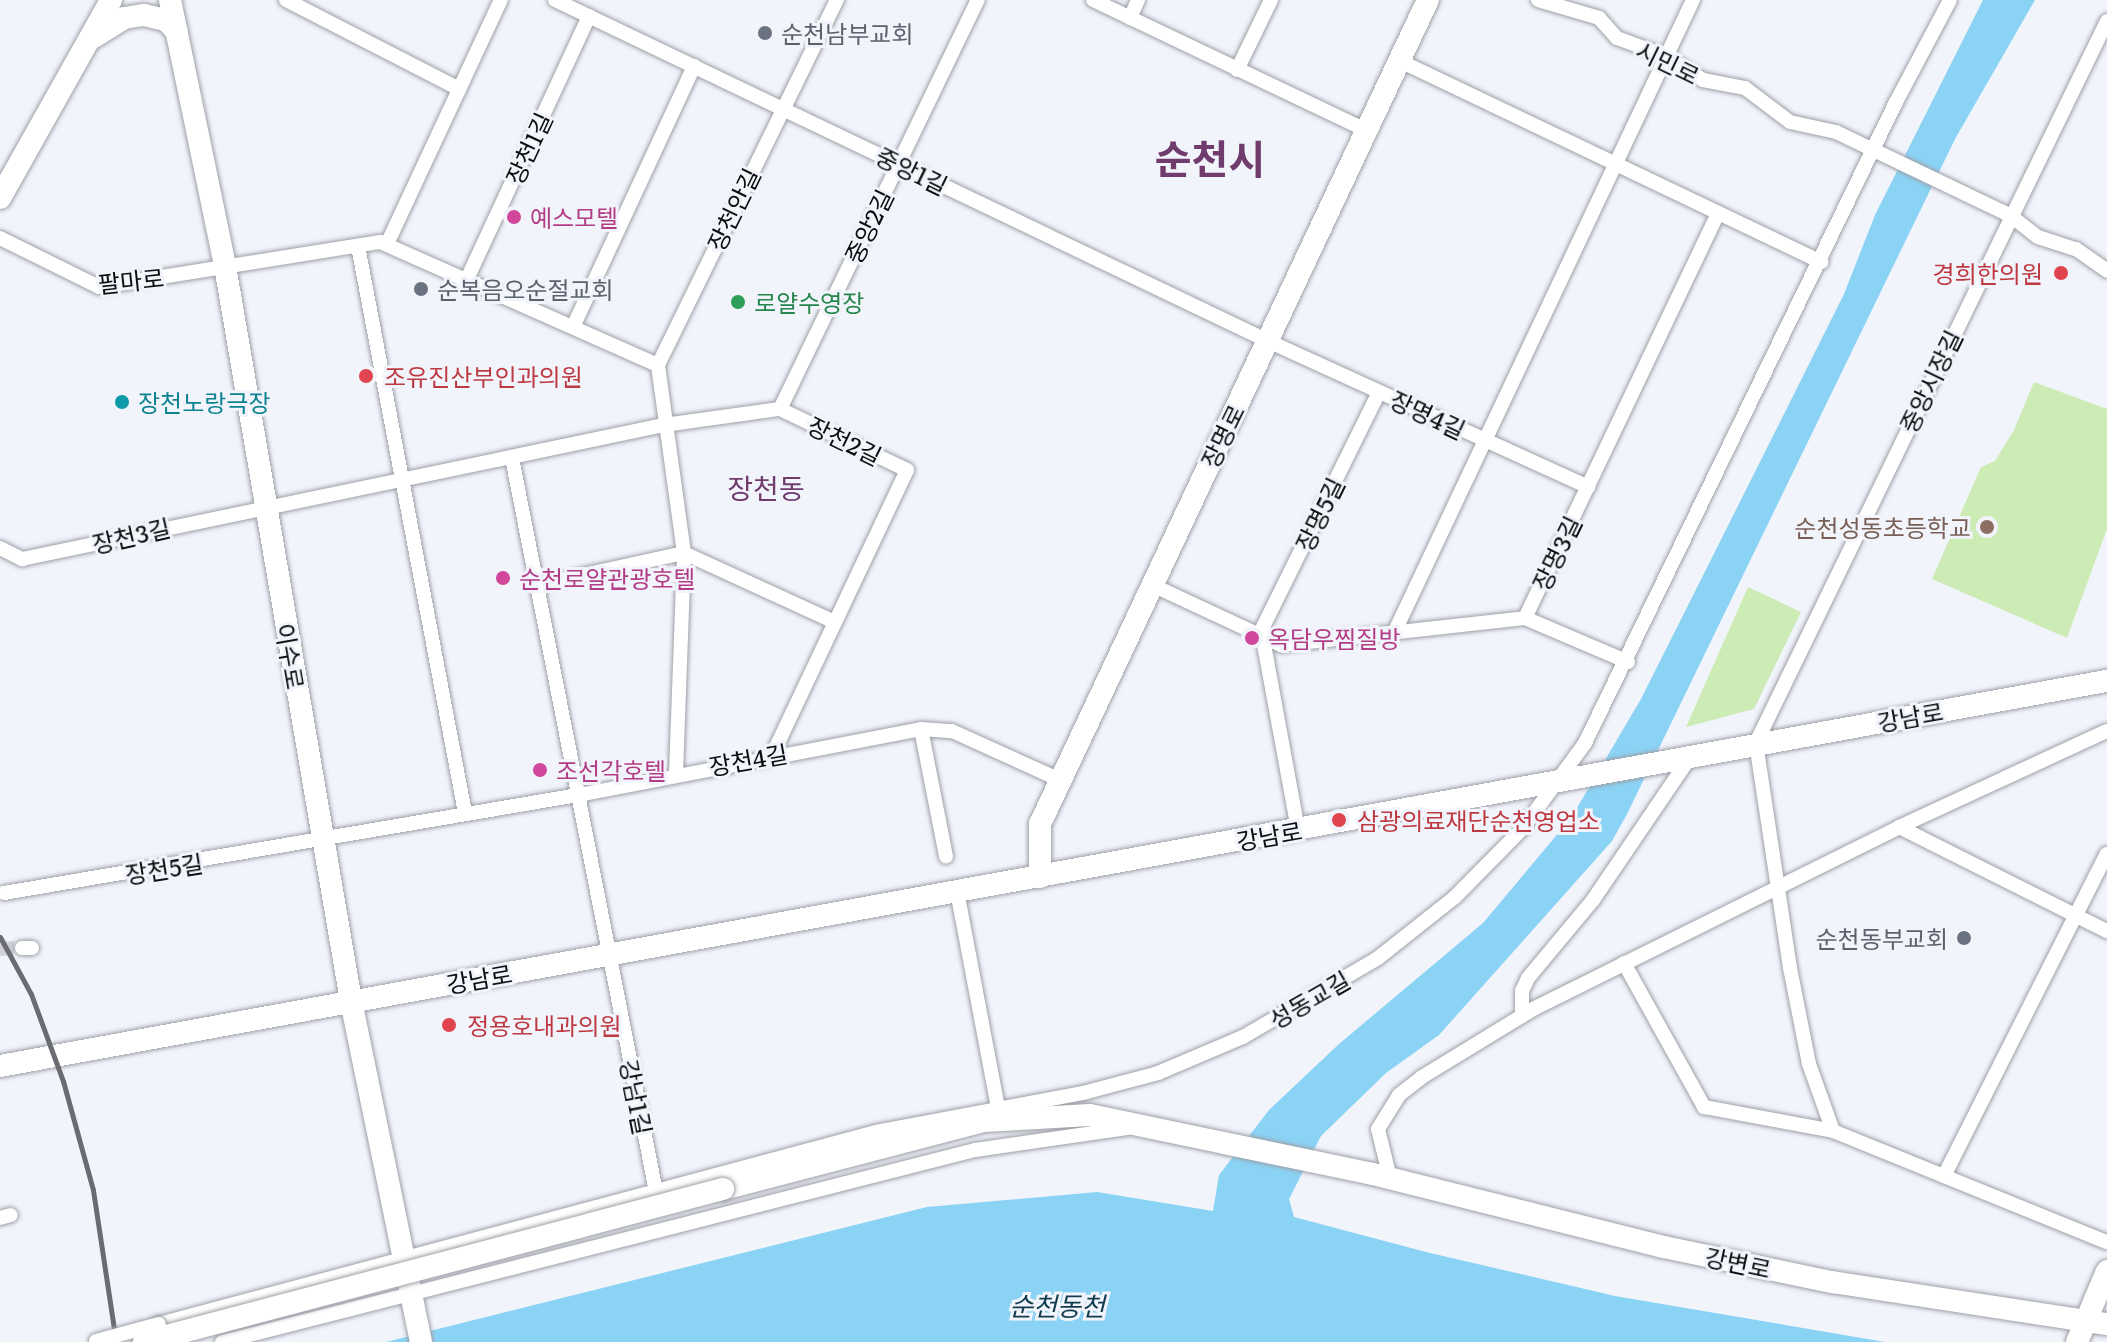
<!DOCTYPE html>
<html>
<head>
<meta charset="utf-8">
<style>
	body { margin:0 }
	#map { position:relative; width:2107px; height:1342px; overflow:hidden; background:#f2f4fc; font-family:Literata,"Noto Sans KR",serif }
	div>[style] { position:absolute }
	.green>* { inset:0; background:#ccebb5 }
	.water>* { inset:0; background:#8ad3f5 }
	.street-tunnel>* { height:14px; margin-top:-7px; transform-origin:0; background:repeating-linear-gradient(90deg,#d0d1d8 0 14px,transparent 0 21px) }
	.roads { filter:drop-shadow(0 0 2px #9ea0a7) drop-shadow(0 0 2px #9ea0a7) }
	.street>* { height:14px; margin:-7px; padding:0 7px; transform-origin:7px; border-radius:7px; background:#fff }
	.secondary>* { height:22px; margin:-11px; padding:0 11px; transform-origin:11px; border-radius:11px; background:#fff }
	.rail>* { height:5px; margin:-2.5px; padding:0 2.5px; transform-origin:2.5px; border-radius:2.5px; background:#6b6c71 }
	.bridges { filter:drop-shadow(0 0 2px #9ea0a7) drop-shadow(0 0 2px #9ea0a7) }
	.street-bridge>* { height:14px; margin:-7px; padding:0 7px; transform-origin:7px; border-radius:7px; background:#fff }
	.secondary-bridge>* { height:22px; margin:-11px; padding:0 11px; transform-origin:11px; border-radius:11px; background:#fff }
	.dots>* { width:22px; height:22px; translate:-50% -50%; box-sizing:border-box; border:4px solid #f2f4fc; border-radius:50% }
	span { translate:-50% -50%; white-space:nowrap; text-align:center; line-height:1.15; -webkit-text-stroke:6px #f2f4fc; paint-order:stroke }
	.worship-label { font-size:24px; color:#5b616d }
	.left { translate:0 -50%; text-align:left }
	.right { translate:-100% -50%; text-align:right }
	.street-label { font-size:24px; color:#0c0d0f }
	.hotel-label { font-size:24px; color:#b23c85 }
	.health-label { font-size:24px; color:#be3a42 }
	.leisure-label { font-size:24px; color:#27864d }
	.culture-label { font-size:24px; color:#0d838f }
	.education-label { font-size:24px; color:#785e54 }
	.water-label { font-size:26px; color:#103b4d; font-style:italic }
	.quarter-label { font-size:28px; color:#703c6d }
	.town-label { font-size:40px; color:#703c6d; font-weight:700 }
</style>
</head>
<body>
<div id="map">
	<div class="green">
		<div style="clip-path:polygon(2034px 382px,2107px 409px,2107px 529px,2067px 638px,1932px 579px,1981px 467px,1995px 461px,2014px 430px)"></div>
		<div style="clip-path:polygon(1748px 587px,1801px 612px,1754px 709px,1686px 727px)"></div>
	</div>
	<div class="water">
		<div style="clip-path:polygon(1983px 0,2035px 0,1955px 139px,1627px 814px,1612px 841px,1439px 1035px,1386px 1073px,1321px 1136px,1289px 1199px,1294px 1217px,1426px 1252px,1615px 1296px,1885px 1342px,386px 1342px,927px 1207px,1097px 1192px,1213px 1211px,1219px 1175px,1269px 1110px,1339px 1044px,1483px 923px,1571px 818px,1641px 699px,1786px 410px,1844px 294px,1875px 215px)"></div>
	</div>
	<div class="street-tunnel">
		<div style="left:0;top:949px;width:22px;rotate:-3deg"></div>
	</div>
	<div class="roads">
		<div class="street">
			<div style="left:286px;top:0;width:195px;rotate:27.2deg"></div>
			<div style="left:555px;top:0;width:790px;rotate:25.56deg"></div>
			<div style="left:1268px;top:341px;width:352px;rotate:24.5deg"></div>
			<div style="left:1093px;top:0;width:305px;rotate:25.5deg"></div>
			<div style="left:1538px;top:0;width:64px;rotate:16.4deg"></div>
			<div style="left:1599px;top:18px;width:27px;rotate:48deg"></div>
			<div style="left:1617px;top:38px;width:52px;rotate:20.2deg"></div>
			<div style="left:1666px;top:56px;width:44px;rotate:33deg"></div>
			<div style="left:1703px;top:80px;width:43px;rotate:10.8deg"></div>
			<div style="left:1745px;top:88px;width:56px;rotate:37.1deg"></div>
			<div style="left:1790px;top:122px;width:47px;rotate:12.3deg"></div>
			<div style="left:1836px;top:132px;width:194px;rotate:25.6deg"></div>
			<div style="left:2011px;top:216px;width:34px;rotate:38deg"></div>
			<div style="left:2038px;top:237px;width:40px;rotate:18deg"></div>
			<div style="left:2076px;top:249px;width:38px;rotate:35deg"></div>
			<div style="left:1130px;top:18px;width:20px;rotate:-66deg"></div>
			<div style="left:2107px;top:21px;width:803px;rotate:115.93deg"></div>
			<div style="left:1756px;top:743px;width:228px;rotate:81.4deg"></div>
			<div style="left:1790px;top:968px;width:98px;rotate:78.8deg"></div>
			<div style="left:1809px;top:1064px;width:71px;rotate:70.3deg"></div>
			<div style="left:1833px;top:1131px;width:296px;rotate:22.1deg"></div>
			<div style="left:1400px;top:61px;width:467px;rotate:25.5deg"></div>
			<div style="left:1237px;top:70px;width:78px;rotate:-64.1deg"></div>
			<div style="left:0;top:238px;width:110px;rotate:26.3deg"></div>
			<div style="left:99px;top:287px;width:285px;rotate:-9.1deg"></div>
			<div style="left:380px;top:242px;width:304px;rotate:23.9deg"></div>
			<div style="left:387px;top:244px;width:269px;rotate:-65deg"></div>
			<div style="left:358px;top:246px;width:577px;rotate:79.31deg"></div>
			<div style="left:467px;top:279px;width:290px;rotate:-65.1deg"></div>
			<div style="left:573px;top:327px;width:288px;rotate:-65.1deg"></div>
			<div style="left:780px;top:409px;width:454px;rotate:-64.2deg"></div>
			<div style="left:512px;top:458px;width:748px;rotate:78.9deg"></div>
			<div style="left:0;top:548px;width:25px;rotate:27deg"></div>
			<div style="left:22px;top:559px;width:656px;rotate:-11.79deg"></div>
			<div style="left:664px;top:425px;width:117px;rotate:-7.9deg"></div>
			<div style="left:780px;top:409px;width:141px;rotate:25.7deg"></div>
			<div style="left:907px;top:470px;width:314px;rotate:115.3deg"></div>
			<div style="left:1150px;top:584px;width:145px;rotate:25deg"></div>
			<div style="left:1281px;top:645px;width:245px;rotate:-6.3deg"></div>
			<div style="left:1525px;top:618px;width:112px;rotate:23.1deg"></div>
			<div style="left:538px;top:585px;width:149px;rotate:-12.4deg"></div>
			<div style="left:684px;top:553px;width:166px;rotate:24.6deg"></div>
			<div style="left:1525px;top:618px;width:449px;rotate:-64.5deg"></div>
			<div style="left:1394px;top:633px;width:700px;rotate:-64.72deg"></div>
			<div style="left:1258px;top:637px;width:273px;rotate:-63.7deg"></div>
			<div style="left:1263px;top:639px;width:193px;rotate:79.6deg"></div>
			<div style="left:921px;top:729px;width:130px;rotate:78.9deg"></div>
			<div style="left:676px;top:773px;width:220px;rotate:-87.9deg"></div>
			<div style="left:684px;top:553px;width:190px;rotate:-97.9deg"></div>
			<div style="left:658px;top:365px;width:407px;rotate:-63.9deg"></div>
			<div style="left:1899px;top:827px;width:229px;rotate:-24.8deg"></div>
			<div style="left:957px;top:891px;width:220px;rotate:79.3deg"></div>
			<div style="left:4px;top:893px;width:588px;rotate:-9.69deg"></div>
			<div style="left:584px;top:794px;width:343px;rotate:-10.9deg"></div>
			<div style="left:921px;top:729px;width:31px;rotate:4deg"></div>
			<div style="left:952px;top:731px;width:119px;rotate:24.4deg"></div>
			<div style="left:22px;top:948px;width:10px"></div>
			<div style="left:1624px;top:963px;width:165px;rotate:60.9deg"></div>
			<div style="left:1704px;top:1107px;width:131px;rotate:10.5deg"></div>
			<div style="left:1522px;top:1016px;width:25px;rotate:-90deg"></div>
			<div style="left:1522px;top:991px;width:14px;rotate:-65deg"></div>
			<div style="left:1528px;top:978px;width:102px;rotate:-50.2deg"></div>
			<div style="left:1593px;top:900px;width:174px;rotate:-55.8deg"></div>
			<div style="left:1944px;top:1176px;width:361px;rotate:-63.2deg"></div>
			<div style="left:1390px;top:1178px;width:50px;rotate:-103.8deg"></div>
			<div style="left:1378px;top:1129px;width:40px;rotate:-58deg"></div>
			<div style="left:1399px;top:1095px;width:29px;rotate:-38deg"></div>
			<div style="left:1422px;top:1077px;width:132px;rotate:-31.4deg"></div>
			<div style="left:1535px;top:1008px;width:407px;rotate:-26.4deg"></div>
			<div style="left:1899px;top:827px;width:233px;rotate:26.6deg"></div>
			<div style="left:0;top:1218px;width:11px;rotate:-15deg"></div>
			<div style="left:155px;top:1334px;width:11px;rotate:-68deg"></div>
			<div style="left:159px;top:1324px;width:742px;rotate:-14.99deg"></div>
			<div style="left:876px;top:1132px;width:211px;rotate:-10.7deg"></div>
			<div style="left:1083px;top:1093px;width:78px;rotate:-14.9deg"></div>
			<div style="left:1158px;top:1073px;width:92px;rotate:-23deg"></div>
			<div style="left:1243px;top:1037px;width:156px;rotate:-30.3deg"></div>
			<div style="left:1378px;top:958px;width:98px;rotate:-38.4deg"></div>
			<div style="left:1455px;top:897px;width:97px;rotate:-45.4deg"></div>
			<div style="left:1523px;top:828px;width:105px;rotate:-53.9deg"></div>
			<div style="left:1585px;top:743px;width:712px;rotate:-64.12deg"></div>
			<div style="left:1896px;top:102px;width:115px;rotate:-62.1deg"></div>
			<div style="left:222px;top:1342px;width:777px;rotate:-14.3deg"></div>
			<div style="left:975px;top:1150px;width:155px;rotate:-8.2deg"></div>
		</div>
		<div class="secondary">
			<div style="left:170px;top:0;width:272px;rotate:78.3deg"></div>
			<div style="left:225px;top:266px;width:746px;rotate:80.27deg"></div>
			<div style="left:351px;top:1001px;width:348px;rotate:78.4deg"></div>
			<div style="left:94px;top:37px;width:36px;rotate:-32deg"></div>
			<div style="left:124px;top:18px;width:20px;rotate:-9deg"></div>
			<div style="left:144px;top:15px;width:23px;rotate:13deg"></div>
			<div style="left:166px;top:20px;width:16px;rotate:47deg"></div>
			<div style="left:0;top:198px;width:227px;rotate:-60.7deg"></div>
			<div style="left:1040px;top:877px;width:53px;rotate:-90deg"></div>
			<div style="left:1040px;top:824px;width:911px;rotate:-64.79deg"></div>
			<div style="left:0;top:1066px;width:2142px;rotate:-10.36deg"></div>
			<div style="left:723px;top:1189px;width:270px;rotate:-14.6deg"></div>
			<div style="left:984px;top:1121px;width:106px;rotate:-3.2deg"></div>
			<div style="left:1090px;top:1115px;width:289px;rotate:11.8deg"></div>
			<div style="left:1373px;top:1174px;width:300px;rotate:14.1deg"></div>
			<div style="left:1664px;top:1247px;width:172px;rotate:11.8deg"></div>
			<div style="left:1832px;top:1282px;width:278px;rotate:8.7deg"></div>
			<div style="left:2077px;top:1342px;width:77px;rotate:-67.1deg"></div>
		</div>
	</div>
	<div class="rail">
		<div style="left:0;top:937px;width:65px;rotate:61.5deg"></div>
		<div style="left:31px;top:994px;width:93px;rotate:69.8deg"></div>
		<div style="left:63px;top:1081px;width:113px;rotate:74.6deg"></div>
		<div style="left:93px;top:1190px;width:154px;rotate:81.4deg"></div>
	</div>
	<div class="bridges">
		<div class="street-bridge">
			<div style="left:96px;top:1341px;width:65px;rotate:-15.1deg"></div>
		</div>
		<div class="secondary-bridge">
			<div style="left:144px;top:1342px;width:599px;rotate:-14.8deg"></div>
		</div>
	</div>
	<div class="dots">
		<div style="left:765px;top:33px;background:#6b7280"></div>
		<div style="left:514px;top:217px;background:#d1479c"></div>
		<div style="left:2061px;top:273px;background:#e0444e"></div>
		<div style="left:421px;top:289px;background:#6b7280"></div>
		<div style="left:738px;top:302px;background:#2e9e5b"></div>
		<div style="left:366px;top:376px;background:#e0444e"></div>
		<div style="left:122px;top:402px;background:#0f9aa8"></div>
		<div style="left:1987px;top:527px;background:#8d6e63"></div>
		<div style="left:503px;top:578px;background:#d1479c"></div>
		<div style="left:1252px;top:638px;background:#d1479c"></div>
		<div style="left:540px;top:770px;background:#d1479c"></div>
		<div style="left:1339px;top:820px;background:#e0444e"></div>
		<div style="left:1964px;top:938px;background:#6b7280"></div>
		<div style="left:449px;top:1025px;background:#e0444e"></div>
	</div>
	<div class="worship-label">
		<span class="left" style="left:781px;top:33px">순천남부교회</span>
		<span class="left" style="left:437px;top:289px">순복음오순절교회</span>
		<span class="right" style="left:1948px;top:938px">순천동부교회</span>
	</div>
	<div class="street-label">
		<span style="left:1668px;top:62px;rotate:26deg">시민로</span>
		<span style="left:528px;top:148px;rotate:-65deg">장천1길</span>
		<span style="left:912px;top:170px;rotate:26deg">중앙1길</span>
		<span style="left:733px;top:209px;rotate:-64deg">장천안길</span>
		<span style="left:868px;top:226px;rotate:-64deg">중앙2길</span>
		<span style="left:131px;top:280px;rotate:-6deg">팔마로</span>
		<span style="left:1930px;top:381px;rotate:-64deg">중앙시장길</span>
		<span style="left:1428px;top:414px;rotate:25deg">장명4길</span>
		<span style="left:1222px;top:436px;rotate:-64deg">장명로</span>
		<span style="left:845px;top:440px;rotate:26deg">장천2길</span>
		<span style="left:1319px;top:514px;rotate:-64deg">장명5길</span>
		<span style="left:131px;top:535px;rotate:-13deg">장천3길</span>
		<span style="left:1556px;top:553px;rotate:-64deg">장명3길</span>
		<span style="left:291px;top:656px;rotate:80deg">이수로</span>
		<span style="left:1910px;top:716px;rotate:-10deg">강남로</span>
		<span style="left:748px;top:759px;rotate:-10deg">장천4길</span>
		<span style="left:1269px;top:835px;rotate:-10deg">강남로</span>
		<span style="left:164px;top:868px;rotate:-9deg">장천5길</span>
		<span style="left:479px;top:978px;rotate:-10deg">강남로</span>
		<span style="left:1309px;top:999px;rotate:-30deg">성동교길</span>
		<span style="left:637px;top:1097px;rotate:79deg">강남1길</span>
		<span style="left:1738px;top:1262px;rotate:12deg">강변로</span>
	</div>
	<div class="hotel-label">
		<span class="left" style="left:530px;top:217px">예스모텔</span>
		<span class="left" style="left:519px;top:578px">순천로얄관광호텔</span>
		<span class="left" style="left:1268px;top:638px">옥담우찜질방</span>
		<span class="left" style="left:556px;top:770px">조선각호텔</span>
	</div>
	<div class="health-label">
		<span class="right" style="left:2043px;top:273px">경희한의원</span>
		<span class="left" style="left:384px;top:376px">조유진산부인과의원</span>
		<span class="left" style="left:1357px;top:820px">삼광의료재단순천영업소</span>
		<span class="left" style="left:467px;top:1025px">정용호내과의원</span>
	</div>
	<div class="leisure-label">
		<span class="left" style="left:754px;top:302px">로얄수영장</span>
	</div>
	<div class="culture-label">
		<span class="left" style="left:138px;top:402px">장천노랑극장</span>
	</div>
	<div class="education-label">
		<span class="right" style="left:1971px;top:527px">순천성동초등학교</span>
	</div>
	<div class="water-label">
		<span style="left:1057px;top:1305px">순천동천</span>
	</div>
	<div class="quarter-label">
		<span style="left:766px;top:487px">장천동</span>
	</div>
	<div class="town-label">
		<span style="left:1210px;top:157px">순천시</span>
	</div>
</div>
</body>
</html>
